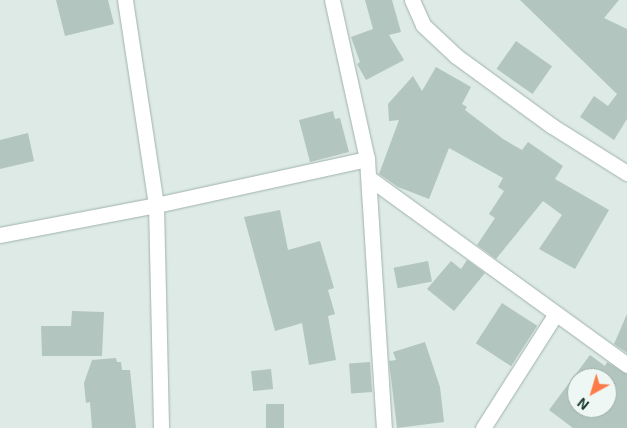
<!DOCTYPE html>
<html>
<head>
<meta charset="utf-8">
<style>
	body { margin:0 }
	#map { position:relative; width:627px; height:428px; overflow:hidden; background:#ddeae5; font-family:"Exo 2",sans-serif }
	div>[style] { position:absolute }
	.building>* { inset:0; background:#b2c5be; transform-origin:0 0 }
	.roads { filter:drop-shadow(0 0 1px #a0b2ac) drop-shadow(0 0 1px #a0b2ac) }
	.minor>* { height:15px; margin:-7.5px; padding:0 7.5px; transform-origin:7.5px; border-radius:7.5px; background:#fff }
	span { translate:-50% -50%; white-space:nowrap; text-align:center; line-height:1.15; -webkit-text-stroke:4px #eef7f3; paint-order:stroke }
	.north { position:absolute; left:567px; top:368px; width:50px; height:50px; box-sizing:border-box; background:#eef7f3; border:1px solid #9baca7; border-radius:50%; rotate:219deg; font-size:14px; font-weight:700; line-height:20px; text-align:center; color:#1e3b34 }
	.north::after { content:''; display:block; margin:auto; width:18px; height:22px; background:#fd7b49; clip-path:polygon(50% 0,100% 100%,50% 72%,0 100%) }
</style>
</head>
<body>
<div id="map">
	<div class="building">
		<div style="clip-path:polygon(56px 0,108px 0,114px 24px,65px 36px)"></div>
		<div style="clip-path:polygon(365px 0,392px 0,401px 32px,389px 35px,404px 60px,366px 80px,357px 64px,360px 62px,351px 37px,373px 29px)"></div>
		<div style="clip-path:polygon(520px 0,619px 0,604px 18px,627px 29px,627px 119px,614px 140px,580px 117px,594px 96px,608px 106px,617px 94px)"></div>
		<div style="left:516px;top:41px;width:44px;height:34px;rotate:35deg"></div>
		<div style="clip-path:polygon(436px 67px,471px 87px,462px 104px,467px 107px,465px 110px,503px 139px,522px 150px,528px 142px,563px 166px,555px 179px,609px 210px,575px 269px,539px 249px,562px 215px,543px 201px,496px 259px,477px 245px,495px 218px,489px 214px,504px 191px,498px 187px,503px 178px,449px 148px,429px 199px,398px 187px,379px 174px,399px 120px,389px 121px,388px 104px,413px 76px,422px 91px)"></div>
		<div style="clip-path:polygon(333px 111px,335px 119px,340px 118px,349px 152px,310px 162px,299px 120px)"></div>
		<div style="clip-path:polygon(28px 133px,34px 161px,0 169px,0 140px)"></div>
		<div style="clip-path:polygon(280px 210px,288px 250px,320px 241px,334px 288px,328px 290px,335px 314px,328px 316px,336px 360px,309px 365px,302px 323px,275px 331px,244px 217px)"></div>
		<div style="clip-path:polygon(467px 260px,485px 273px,454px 311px,427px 289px,451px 261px,461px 269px)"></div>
		<div style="left:428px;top:261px;width:21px;height:35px;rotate:79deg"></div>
		<div style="left:502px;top:303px;width:42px;height:48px;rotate:33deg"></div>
		<div style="clip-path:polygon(72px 311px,104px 312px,102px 356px,42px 356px,41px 326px,71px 326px)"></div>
		<div style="clip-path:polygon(627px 314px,627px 353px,614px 344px)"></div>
		<div style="clip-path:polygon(425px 342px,440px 387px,444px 422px,397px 428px,389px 361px,396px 360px,393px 352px)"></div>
		<div style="clip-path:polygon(evenodd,590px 355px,605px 366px,607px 362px,627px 374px,627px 428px,573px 428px,549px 410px,590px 355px,577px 378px,607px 378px,607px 408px,577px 408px,577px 378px)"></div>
		<div style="clip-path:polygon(116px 358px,117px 362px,121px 362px,122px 370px,130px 370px,136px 428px,92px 428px,90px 402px,86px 403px,84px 383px,92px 360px)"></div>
		<div style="left:370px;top:362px;width:30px;height:21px;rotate:86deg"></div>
		<div style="left:271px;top:369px;width:20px;height:20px;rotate:84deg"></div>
		<div style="left:266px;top:404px;width:18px;height:24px"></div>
	</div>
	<div class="roads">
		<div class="minor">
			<div style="left:125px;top:0;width:207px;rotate:81.4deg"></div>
			<div style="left:156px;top:205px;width:223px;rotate:88.7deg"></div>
			<div style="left:332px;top:0;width:163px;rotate:77.6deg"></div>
			<div style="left:367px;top:159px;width:270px;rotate:86.4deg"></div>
			<div style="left:412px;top:0;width:27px;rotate:66deg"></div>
			<div style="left:423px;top:25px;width:45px;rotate:43.2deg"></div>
			<div style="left:456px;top:56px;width:119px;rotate:36.1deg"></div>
			<div style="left:552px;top:126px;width:89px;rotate:32.1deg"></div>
			<div style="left:369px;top:178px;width:319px;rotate:35.9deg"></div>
			<div style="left:0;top:235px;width:159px;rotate:-10.9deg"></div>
			<div style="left:156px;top:205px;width:216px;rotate:-12.3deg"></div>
			<div style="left:483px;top:428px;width:134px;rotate:-57.5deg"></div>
		</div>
	</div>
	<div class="north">N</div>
</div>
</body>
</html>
